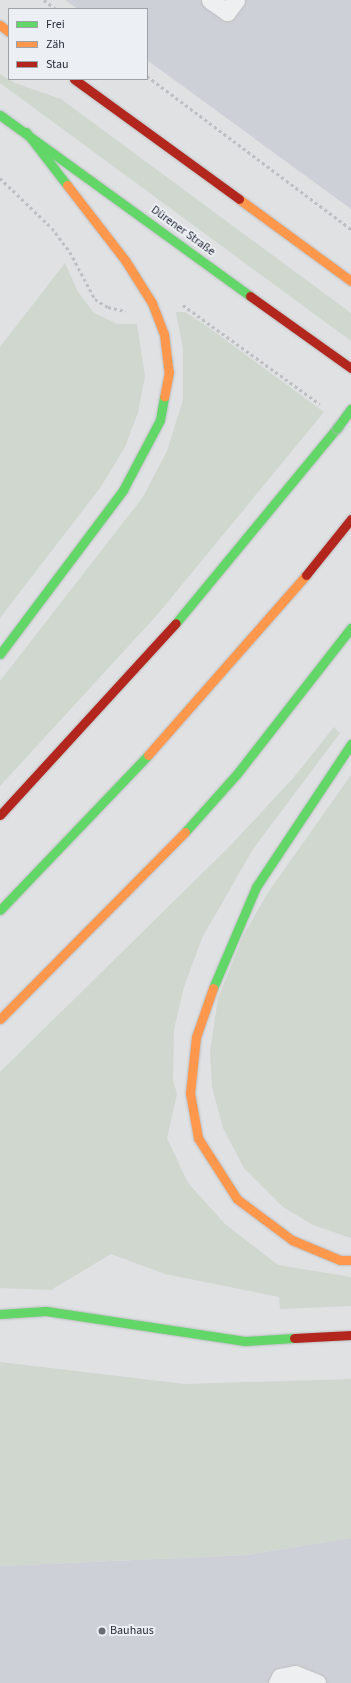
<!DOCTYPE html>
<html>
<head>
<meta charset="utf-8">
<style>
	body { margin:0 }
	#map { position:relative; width:351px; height:1683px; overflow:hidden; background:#dfe1e3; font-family:"Source Sans 3",sans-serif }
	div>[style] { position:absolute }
	.built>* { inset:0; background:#cdd0d6 }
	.green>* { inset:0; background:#cfd7cf }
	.path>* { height:2.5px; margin-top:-1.25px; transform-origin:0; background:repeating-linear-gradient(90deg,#bdbfc3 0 3px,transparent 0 6px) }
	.roads { filter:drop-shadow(0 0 1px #bdbfc1) drop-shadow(0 0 1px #bdbfc1) }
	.lane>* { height:17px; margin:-8.5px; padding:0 8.5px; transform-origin:8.5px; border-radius:8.5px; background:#eeeff0 }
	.fast>* { height:9px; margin:-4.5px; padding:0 4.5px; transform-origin:4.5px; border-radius:4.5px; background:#63d668 }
	.slow>* { height:9px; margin:-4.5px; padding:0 4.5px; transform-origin:4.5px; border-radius:4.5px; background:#ff974d }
	.jam>* { height:9px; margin:-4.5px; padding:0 4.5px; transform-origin:4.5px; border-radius:4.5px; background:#b3261e }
	.bridges { filter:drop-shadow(0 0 1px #b1b4b8) drop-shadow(0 0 1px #b1b4b8) }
	.fast-bridge>* { height:9px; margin:-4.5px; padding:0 4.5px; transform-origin:4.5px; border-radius:4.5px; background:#63d668 }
	.dots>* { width:11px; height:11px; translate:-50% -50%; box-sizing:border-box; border:2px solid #eceff3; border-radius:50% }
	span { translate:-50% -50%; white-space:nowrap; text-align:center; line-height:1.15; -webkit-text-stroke:4px #eceff3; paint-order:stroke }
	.street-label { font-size:12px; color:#282e3a }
	.poi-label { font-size:12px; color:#282e3a }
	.left { translate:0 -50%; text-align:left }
	.legend { position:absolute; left:8px; top:8px; width:140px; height:72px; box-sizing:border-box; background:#eceff3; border:1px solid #9ea2a9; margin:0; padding:5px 7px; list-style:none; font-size:12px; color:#282e3a }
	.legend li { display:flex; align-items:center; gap:8px; height:20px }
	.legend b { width:20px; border:1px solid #9ea2a9 }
</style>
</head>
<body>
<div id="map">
	<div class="built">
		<div style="clip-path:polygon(65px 0,351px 0,351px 209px,147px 60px,147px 9px,78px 9px)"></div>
		<div style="clip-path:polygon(351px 1538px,351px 1683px,0 1683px,0 1566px,247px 1555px)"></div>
	</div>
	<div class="green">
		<div style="clip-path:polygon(0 74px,15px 83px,61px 99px,351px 313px,351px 341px,0 83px)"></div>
		<div style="clip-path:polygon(65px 263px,78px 292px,94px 313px,118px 324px,137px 324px,145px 376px,138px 412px,125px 447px,100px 488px,0 618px,0 347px)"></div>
		<div style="clip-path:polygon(176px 312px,185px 312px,205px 325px,324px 412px,157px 615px,0 786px,0 681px,143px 497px,167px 451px,183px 400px,183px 349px)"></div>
		<div style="clip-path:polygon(334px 727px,340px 733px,253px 849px,202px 938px,184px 987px,174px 1029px,173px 1080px,177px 1094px,167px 1138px,188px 1183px,225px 1224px,278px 1265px,351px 1277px,351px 1306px,280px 1309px,279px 1297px,165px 1274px,111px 1254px,51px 1290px,0 1288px,0 1072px,231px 845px,294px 777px)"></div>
		<div style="clip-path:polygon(351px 775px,351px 1238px,313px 1225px,283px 1207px,244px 1168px,223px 1128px,212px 1087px,210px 1052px,218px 998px,244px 934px,267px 894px)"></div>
		<div style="clip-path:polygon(0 1362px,185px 1384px,351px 1379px,351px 1538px,247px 1555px,0 1566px)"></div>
	</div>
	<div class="path">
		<div style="left:44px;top:0;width:15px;rotate:37deg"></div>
		<div style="left:147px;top:76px;width:255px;rotate:36.9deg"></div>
		<div style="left:0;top:178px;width:72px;rotate:43.9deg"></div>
		<div style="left:52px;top:228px;width:30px;rotate:53deg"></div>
		<div style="left:70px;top:252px;width:53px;rotate:62deg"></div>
		<div style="left:95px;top:299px;width:15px;rotate:32deg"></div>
		<div style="left:108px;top:307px;width:18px;rotate:13deg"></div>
		<div style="left:183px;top:305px;width:169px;rotate:35.9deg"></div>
	</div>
	<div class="roads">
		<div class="lane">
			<div style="left:210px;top:0;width:21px;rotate:35deg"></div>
			<div style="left:227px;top:12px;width:15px;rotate:-53deg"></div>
			<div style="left:277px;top:1683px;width:7px;rotate:-63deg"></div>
			<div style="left:280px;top:1677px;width:15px;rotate:-11deg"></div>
			<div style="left:295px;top:1674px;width:24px;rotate:22deg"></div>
		</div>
		<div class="fast">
			<div style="left:0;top:115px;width:309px;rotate:35.9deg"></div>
			<div style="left:26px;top:132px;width:67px;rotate:52.3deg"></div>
			<div style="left:176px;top:623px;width:253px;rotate:-50.5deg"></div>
			<div style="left:0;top:654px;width:205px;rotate:-53.1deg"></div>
			<div style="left:123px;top:490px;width:79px;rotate:-62.1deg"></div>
			<div style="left:160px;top:420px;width:23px;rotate:-80deg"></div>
			<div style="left:185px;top:832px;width:76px;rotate:-48.2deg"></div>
			<div style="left:236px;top:775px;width:187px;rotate:-52deg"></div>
			<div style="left:0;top:910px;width:214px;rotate:-46.3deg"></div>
			<div style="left:213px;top:988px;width:110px;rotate:-66.9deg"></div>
			<div style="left:256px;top:887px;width:172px;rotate:-56.4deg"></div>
			<div style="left:0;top:1314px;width:46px;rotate:-3.7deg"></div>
			<div style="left:46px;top:1311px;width:201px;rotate:8.6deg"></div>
			<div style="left:245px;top:1341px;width:49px;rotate:-3.5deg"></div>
		</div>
		<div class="slow">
			<div style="left:0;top:25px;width:11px;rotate:38deg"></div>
			<div style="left:67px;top:185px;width:95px;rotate:52.3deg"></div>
			<div style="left:125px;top:260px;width:51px;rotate:57.9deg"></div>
			<div style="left:152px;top:303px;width:33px;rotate:69deg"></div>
			<div style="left:164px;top:334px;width:38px;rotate:83deg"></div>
			<div style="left:169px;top:372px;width:25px;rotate:101deg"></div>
			<div style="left:239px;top:199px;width:139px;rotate:36.2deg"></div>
			<div style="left:148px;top:755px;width:240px;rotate:-48.7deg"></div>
			<div style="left:213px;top:988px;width:52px;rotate:109.1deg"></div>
			<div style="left:196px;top:1037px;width:56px;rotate:96.1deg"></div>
			<div style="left:190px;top:1093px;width:46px;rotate:79.9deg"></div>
			<div style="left:198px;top:1138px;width:72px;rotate:57.4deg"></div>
			<div style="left:237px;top:1199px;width:69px;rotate:36.7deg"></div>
			<div style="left:292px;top:1240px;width:52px;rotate:22.6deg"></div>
			<div style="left:340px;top:1260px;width:11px"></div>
			<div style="left:0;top:1019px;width:263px;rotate:-45.3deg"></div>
		</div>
		<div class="jam">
			<div style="left:74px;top:79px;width:204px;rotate:36deg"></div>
			<div style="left:250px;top:296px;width:124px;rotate:35.5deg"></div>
			<div style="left:306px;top:575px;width:72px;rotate:-51.2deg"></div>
			<div style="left:0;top:815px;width:260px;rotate:-47.5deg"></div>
			<div style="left:294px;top:1338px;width:57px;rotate:-3deg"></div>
		</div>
	</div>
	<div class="bridges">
		<div class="fast-bridge">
			<div style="left:337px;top:428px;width:24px;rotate:-54deg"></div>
		</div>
	</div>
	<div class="dots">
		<div style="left:102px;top:1631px;background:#686d75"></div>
	</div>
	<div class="street-label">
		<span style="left:183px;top:231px;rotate:36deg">Dürener Straße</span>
	</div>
	<div class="poi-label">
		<span class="left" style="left:110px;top:1631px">Bauhaus</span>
	</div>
	<ul class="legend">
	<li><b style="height:5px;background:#63d668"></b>Frei</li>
	<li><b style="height:5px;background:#ff974d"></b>Zäh</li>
	<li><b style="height:5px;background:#b3261e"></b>Stau</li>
	</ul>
</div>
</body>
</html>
